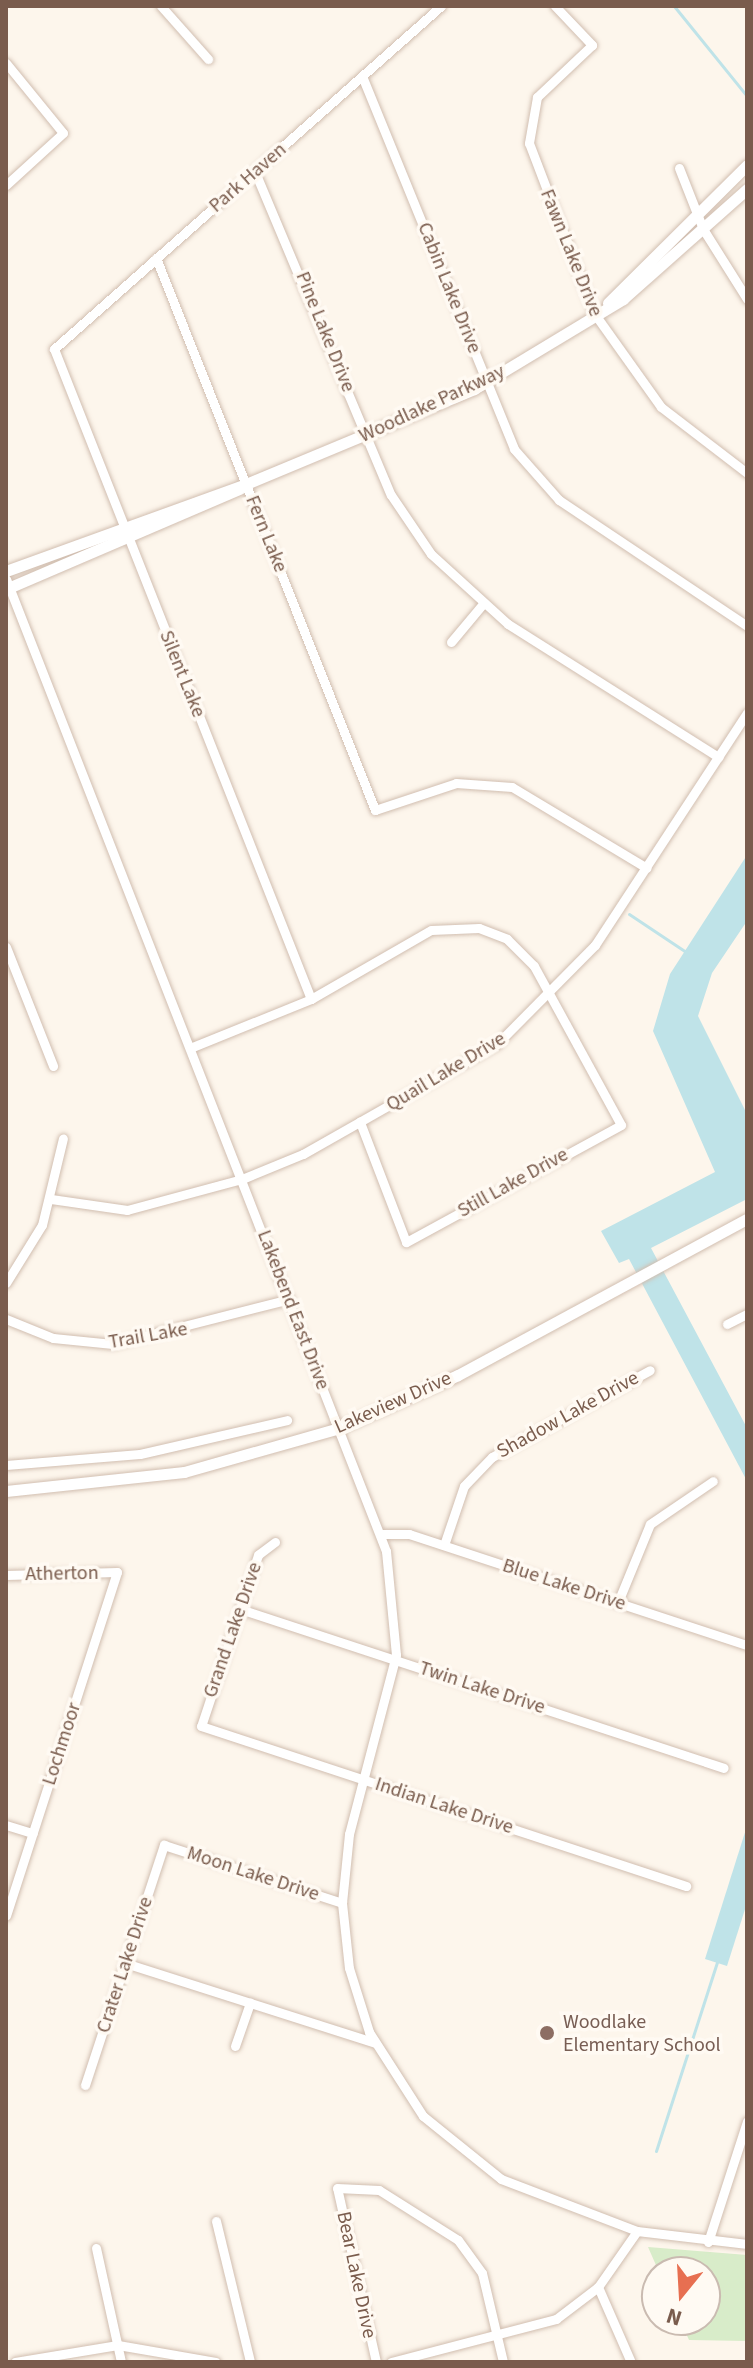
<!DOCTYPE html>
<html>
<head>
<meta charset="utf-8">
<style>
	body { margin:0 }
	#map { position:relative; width:753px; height:2368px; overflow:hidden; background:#fdf6ec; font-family:"Source Sans 3",sans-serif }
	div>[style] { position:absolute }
	.green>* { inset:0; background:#d8ecc9 }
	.water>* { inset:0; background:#bfe3e8 }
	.stream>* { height:3px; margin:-1.5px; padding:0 1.5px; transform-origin:1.5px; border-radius:1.5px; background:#bfe3e8 }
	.roads { filter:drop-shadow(0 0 2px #d1beb0) drop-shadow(0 0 2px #d1beb0) }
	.minor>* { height:9px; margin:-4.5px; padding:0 4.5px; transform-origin:4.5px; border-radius:4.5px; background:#fff }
	.tertiary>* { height:11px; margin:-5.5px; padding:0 5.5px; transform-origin:5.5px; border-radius:5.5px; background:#fff }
	.dots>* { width:22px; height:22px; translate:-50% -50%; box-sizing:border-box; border:4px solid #fffaf3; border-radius:50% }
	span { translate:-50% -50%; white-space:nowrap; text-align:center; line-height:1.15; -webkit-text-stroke:7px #fffaf3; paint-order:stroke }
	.street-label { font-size:20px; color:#7a5c4d }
	.education-label { font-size:20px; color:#785e54 }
	.left { translate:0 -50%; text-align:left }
	.frame { position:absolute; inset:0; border:8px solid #7a5c4d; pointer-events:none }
	.north { position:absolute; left:641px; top:2256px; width:80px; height:80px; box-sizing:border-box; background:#fffaf3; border:2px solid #cabbb1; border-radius:50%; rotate:198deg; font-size:22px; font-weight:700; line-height:32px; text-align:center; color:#7a5c4d }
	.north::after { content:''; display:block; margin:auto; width:28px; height:36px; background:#e76f51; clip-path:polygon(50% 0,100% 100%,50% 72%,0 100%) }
</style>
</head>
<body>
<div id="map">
	<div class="green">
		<div style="clip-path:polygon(648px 2247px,747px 2255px,747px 2341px,689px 2340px,680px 2320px,705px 2320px,705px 2272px,659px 2272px)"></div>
	</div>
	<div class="water">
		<div style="clip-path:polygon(747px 855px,747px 921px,712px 973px,698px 1016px,747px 1114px,747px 1199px,651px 1248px,747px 1428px,747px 1481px,629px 1259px,619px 1263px,601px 1231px,715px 1172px,653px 1031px,670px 974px)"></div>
		<div style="clip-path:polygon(747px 1826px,747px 1903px,727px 1966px,705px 1959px)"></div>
	</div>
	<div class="stream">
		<div style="left:674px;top:6px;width:116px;rotate:51deg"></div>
		<div style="left:629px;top:914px;width:69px;rotate:33.7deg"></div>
		<div style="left:656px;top:2151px;width:202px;rotate:-72.1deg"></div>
	</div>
	<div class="roads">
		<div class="minor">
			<div style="left:161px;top:6px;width:71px;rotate:48.4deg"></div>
			<div style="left:555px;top:6px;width:54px;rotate:46.5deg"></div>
			<div style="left:592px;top:45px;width:76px;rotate:136.6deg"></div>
			<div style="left:537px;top:97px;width:47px;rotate:99.9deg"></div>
			<div style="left:529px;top:143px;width:182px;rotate:69.1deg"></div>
			<div style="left:594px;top:313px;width:115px;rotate:54.5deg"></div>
			<div style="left:661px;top:407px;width:108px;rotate:37.5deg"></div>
			<div style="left:6px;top:63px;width:90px;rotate:50.8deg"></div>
			<div style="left:63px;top:133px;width:77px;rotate:137.6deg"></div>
			<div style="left:362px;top:76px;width:403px;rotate:67.8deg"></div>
			<div style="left:514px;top:449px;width:68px;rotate:48.6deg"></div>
			<div style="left:559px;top:500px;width:226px;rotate:33.8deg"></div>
			<div style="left:679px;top:168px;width:66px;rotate:68.5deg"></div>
			<div style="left:703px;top:229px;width:83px;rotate:57.8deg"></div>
			<div style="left:255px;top:172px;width:350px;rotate:67.2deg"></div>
			<div style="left:391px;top:495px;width:71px;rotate:55.9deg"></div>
			<div style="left:431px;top:554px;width:104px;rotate:42.3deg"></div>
			<div style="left:508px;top:624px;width:249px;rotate:32.3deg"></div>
			<div style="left:156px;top:258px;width:594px;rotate:68.36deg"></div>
			<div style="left:375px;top:810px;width:85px;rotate:-18.4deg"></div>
			<div style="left:456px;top:783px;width:56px;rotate:4.1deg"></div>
			<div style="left:512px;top:787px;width:157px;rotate:31deg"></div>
			<div style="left:6px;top:579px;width:1044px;rotate:68.65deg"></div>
			<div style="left:386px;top:1551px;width:104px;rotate:84.5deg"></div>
			<div style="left:396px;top:1655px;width:185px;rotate:104.7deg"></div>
			<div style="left:349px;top:1834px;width:69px;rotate:95.8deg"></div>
			<div style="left:342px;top:1903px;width:65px;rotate:83.9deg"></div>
			<div style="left:349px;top:1968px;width:67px;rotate:72.6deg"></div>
			<div style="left:369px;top:2032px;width:100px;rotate:57.3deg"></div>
			<div style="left:423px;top:2116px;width:100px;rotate:38.9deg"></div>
			<div style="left:501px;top:2179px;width:146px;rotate:20.9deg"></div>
			<div style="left:637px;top:2231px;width:111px;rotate:6.7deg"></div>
			<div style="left:451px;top:642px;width:48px;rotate:-50deg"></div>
			<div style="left:6px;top:947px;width:128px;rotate:68.4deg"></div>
			<div style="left:311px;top:999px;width:699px;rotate:-111.57deg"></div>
			<div style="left:54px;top:349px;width:517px;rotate:-41.55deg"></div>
			<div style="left:190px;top:1048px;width:131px;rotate:-22deg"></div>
			<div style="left:311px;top:999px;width:138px;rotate:-29.9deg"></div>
			<div style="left:431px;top:930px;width:48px;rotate:-2.4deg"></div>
			<div style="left:479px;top:928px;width:30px;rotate:21deg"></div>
			<div style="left:507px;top:939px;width:38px;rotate:45deg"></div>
			<div style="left:534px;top:966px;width:181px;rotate:61.3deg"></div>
			<div style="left:621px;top:1125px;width:245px;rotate:151.4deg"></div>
			<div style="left:406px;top:1242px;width:129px;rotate:-111deg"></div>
			<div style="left:51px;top:1199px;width:77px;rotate:8.2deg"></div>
			<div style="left:127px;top:1210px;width:119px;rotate:-15.1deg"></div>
			<div style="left:242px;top:1179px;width:66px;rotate:-22.3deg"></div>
			<div style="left:303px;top:1154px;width:223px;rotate:-29.6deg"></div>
			<div style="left:497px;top:1044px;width:139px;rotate:-45.3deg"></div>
			<div style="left:595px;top:945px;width:277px;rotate:-56.8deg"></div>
			<div style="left:6px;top:1283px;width:68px;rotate:-58.2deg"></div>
			<div style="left:42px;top:1225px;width:89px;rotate:-76.4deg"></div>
			<div style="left:6px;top:1319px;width:51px;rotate:22deg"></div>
			<div style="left:53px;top:1338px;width:60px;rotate:5.7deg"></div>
			<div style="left:113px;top:1344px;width:182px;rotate:-14.3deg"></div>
			<div style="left:727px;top:1324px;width:22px;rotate:-27deg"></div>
			<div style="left:6px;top:1465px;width:134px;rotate:-4.7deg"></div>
			<div style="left:140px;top:1454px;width:151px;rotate:-13deg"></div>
			<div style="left:380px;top:1534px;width:29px"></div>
			<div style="left:409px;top:1534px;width:356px;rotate:18.2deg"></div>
			<div style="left:275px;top:1542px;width:21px;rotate:143deg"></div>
			<div style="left:258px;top:1555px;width:180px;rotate:108.4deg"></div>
			<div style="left:201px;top:1726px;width:511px;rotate:18.26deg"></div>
			<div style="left:444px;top:1545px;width:62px;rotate:-71.3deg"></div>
			<div style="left:464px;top:1486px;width:40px;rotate:-46deg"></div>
			<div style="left:492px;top:1457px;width:180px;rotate:-28.8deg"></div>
			<div style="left:6px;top:1575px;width:111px;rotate:-1.5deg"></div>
			<div style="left:117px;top:1572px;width:361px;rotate:107.9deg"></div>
			<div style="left:618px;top:1602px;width:84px;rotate:-67.7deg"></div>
			<div style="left:650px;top:1524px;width:76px;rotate:-34.3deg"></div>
			<div style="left:240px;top:1609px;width:509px;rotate:18.19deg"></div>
			<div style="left:6px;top:1825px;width:28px;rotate:17deg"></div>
			<div style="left:125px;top:1963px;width:262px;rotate:17.7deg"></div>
			<div style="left:235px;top:2046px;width:46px;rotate:-70.8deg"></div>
			<div style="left:85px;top:2085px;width:253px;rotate:-71.8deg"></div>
			<div style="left:164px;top:1845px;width:187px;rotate:18deg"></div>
			<div style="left:216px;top:2221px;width:145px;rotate:76.4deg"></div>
			<div style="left:708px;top:2242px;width:127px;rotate:-72.1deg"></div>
			<div style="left:96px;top:2248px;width:117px;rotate:77.6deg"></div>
			<div style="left:598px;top:2287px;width:82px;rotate:66.3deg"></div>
			<div style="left:15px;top:2362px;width:104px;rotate:-9.4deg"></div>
			<div style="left:118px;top:2345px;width:99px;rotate:9.8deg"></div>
			<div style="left:376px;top:2362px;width:178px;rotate:-102.6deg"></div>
			<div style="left:337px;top:2188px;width:42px;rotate:2.7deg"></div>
			<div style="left:379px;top:2190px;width:93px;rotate:32.3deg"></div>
			<div style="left:458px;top:2240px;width:41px;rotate:54deg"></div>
			<div style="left:482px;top:2273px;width:91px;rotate:76.7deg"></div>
			<div style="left:391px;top:2362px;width:171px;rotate:-14.6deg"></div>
			<div style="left:556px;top:2319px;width:53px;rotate:-37.3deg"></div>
			<div style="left:598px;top:2287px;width:68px;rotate:-55.1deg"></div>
		</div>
		<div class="tertiary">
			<div style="left:608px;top:303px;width:196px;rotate:-44.8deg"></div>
			<div style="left:6px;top:571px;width:255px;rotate:-19.9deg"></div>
			<div style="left:246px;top:484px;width:247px;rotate:-22.6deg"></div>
			<div style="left:474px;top:389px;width:174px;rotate:-31.1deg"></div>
			<div style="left:623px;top:299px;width:166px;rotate:-41.6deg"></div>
			<div style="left:6px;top:589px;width:254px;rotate:-23.2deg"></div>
			<div style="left:6px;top:1491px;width:179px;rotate:-6.1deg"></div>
			<div style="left:184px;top:1472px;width:161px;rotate:-15.8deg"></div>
			<div style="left:339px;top:1428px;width:130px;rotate:-24deg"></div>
			<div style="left:458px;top:1375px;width:328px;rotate:-28.4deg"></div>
		</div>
	</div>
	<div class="dots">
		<div style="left:547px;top:2033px;background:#8d6e63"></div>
	</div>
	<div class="street-label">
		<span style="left:248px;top:178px;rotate:-41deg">Park Haven</span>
		<span style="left:571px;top:253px;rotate:68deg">Fawn Lake Drive</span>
		<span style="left:449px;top:288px;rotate:68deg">Cabin Lake Drive</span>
		<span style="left:325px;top:332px;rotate:68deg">Pine Lake Drive</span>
		<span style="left:432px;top:404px;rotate:-25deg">Woodlake Parkway</span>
		<span style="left:266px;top:534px;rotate:68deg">Fern Lake</span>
		<span style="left:182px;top:674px;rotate:68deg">Silent Lake</span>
		<span style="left:446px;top:1072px;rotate:-31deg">Quail Lake Drive</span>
		<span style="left:513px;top:1183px;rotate:-29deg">Still Lake Drive</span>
		<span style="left:293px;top:1310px;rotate:69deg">Lakebend East Drive</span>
		<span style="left:148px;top:1336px;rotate:-10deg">Trail Lake</span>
		<span style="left:393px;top:1403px;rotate:-24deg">Lakeview Drive</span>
		<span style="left:568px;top:1415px;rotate:-29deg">Shadow Lake Drive</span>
		<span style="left:62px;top:1574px;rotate:-1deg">Atherton</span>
		<span style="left:564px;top:1585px;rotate:18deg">Blue Lake Drive</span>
		<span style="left:233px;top:1630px;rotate:-71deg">Grand Lake Drive</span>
		<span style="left:482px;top:1688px;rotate:18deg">Twin Lake Drive</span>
		<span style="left:62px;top:1744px;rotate:-72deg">Lochmoor</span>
		<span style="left:444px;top:1806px;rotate:18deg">Indian Lake Drive</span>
		<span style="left:253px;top:1874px;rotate:18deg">Moon Lake Drive</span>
		<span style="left:125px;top:1965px;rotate:-72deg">Crater Lake Drive</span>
		<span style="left:356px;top:2275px;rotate:78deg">Bear Lake Drive</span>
	</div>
	<div class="education-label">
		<span class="left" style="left:563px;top:2034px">Woodlake<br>Elementary School</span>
	</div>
	<div class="frame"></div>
	<div class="north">N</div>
</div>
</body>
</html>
